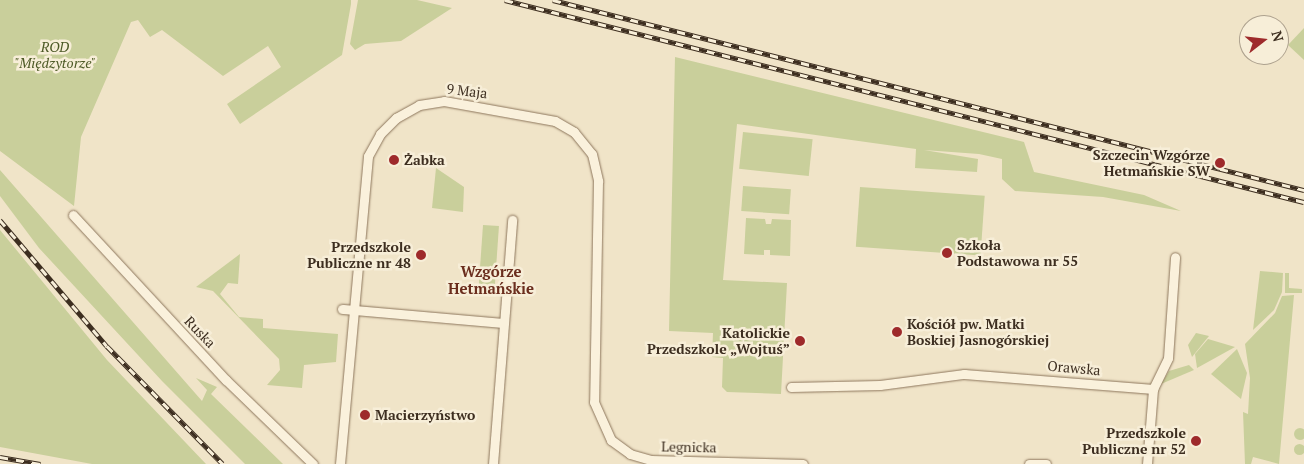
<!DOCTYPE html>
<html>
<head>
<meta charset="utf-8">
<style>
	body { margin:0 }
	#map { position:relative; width:1304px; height:464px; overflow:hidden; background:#f0e4c8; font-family:"PT Serif",serif }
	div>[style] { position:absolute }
	.green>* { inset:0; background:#c9cf9b; transform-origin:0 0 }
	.round { border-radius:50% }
	.roads { filter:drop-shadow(0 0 1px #8d765c) drop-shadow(0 0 1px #8d765c) }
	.minor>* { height:9px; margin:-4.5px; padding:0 4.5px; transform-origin:4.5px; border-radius:4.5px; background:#faf1dc }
	.rail>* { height:4.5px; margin-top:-2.25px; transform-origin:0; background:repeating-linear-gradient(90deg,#f7eed8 0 8px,#3d2e20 0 16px); box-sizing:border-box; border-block:1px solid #3d2e20 }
	.dots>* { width:14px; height:14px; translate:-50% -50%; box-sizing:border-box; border:2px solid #f7eed8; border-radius:50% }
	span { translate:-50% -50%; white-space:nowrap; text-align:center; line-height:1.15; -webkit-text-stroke:5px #f7eed8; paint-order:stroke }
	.park-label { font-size:14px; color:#4d5a26; font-style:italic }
	.street-label { font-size:14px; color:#3d2e20 }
	.poi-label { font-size:14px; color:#3d2e20; font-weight:700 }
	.right { translate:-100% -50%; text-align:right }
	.left { translate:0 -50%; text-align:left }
	.neighbourhood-label { font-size:15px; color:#6b2e1e; font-weight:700 }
	.north { position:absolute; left:1239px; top:15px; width:50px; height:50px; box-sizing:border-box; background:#f7eed8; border:1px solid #ada18e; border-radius:50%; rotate:74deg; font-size:14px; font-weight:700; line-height:20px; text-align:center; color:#3d2e20 }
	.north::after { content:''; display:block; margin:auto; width:18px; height:22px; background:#9e2a2b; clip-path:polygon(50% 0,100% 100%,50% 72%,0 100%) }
</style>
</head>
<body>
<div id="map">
	<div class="green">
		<div style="clip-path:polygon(0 0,351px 0,351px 4px,342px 55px,240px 124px,227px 104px,281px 67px,268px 46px,223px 76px,162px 30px,150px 37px,138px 20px,131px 22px,81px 137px,74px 206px,0 151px)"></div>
		<div style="clip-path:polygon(358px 0,417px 0,452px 8px,401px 41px,365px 44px,355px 50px,350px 44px)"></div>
		<div style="clip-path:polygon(1304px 28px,1304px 60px,1288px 45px)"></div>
		<div style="clip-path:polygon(675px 57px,1024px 142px,1034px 172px,1144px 195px,1181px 211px,1103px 197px,1015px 191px,1002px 179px,1002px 159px,979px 154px,924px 150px,978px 159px,977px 172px,915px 168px,916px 149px,737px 124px,723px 280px,787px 283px,781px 394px,727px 392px,722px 387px,723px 358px,712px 357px,713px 333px,669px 331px)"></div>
		<div style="left:743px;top:132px;width:70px;height:37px;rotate:6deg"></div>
		<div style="clip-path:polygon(436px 168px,464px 187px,463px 212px,432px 208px)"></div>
		<div style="clip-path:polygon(0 170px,202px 401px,207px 390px,196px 378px,217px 387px,211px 394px,283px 464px,245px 464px,162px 381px,39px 248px,0 196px)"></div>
		<div style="left:743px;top:186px;width:48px;height:25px;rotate:4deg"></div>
		<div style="left:860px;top:187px;width:125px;height:60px;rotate:4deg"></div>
		<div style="clip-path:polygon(746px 218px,765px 219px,766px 224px,771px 224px,772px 219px,791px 220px,790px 256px,770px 255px,770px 250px,764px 250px,764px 255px,744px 254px)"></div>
		<div style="left:483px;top:225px;width:16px;height:67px;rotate:4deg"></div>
		<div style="clip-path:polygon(0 230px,107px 360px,206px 464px,92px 464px,0 447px)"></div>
		<div style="clip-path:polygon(240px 254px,238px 284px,228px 283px,220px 294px,239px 317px,263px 319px,263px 328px,338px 334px,336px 362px,304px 365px,302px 388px,267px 385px,280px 370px,279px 359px,213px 291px,196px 287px)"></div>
		<div style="clip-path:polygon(1260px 271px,1283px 273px,1282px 292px,1274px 310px,1253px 330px)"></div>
		<div style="clip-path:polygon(1285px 273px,1289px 273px,1289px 288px,1302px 289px,1302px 293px,1285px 293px)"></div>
		<div style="clip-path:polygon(1294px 295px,1279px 464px,1253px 457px,1251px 464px,1245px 464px,1243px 412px,1248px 414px,1250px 378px,1245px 344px,1275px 313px,1282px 296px)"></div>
		<div style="clip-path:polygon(1196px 333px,1209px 336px,1192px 357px,1188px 345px)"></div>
		<div style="clip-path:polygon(1208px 339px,1235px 347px,1197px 368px,1195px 354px)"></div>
		<div style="clip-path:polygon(1237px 349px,1247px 373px,1241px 399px,1211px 374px)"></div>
		<div style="clip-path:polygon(1189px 365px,1194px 370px,1161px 384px,1169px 371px)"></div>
		<div class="round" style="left:1294px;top:428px;width:12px;height:12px"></div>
		<div class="round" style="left:1293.5px;top:443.5px;width:11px;height:11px"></div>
	</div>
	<div class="roads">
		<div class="minor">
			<div style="left:73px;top:215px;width:225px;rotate:47.2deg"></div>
			<div style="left:226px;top:380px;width:121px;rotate:44deg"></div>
			<div style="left:342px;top:309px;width:160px;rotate:5deg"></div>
			<div style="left:791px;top:387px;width:89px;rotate:-1.3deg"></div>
			<div style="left:880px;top:385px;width:85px;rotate:-7.5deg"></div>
			<div style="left:964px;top:374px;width:190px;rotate:4.5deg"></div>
			<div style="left:340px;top:464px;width:309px;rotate:-84.8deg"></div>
			<div style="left:368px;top:156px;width:25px;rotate:-61deg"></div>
			<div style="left:380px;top:134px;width:23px;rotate:-45deg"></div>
			<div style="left:396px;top:118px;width:26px;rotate:-29deg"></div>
			<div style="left:419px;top:105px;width:25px;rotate:-9deg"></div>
			<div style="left:444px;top:101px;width:113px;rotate:10.2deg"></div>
			<div style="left:555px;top:121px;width:22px;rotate:30deg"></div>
			<div style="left:574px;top:132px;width:28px;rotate:51deg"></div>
			<div style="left:592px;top:154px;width:28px;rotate:77deg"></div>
			<div style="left:598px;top:181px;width:221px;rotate:91deg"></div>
			<div style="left:594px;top:402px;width:42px;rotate:65.9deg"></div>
			<div style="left:611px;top:440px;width:24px;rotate:36deg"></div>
			<div style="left:630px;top:454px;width:22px;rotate:16deg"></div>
			<div style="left:651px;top:460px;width:152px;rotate:1.5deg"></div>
			<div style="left:493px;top:464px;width:245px;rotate:-85.5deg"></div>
			<div style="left:1029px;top:464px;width:17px"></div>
			<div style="left:1147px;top:464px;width:75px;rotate:-85.4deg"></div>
			<div style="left:1153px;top:389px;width:34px;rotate:-64deg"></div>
			<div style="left:1168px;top:358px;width:101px;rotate:-86deg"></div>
		</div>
	</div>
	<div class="rail">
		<div style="left:505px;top:0;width:824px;rotate:14.19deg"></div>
		<div style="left:553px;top:0;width:775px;rotate:14.2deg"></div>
		<div style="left:0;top:220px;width:165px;rotate:49.7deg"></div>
		<div style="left:107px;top:346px;width:165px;rotate:45.5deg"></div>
		<div style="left:0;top:457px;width:41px;rotate:9.9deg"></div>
	</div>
	<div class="dots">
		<div style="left:394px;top:160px;background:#9e2a2b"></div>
		<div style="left:1220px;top:163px;background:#9e2a2b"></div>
		<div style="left:947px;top:253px;background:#9e2a2b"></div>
		<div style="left:421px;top:255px;background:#9e2a2b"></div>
		<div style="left:897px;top:332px;background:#9e2a2b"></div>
		<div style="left:800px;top:341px;background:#9e2a2b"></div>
		<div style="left:365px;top:415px;background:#9e2a2b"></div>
		<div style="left:1196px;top:441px;background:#9e2a2b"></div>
	</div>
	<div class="park-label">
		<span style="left:55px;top:55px">ROD<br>"Międzytorze"</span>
	</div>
	<div class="street-label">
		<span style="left:467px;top:91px;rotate:7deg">9 Maja</span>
		<span style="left:200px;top:332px;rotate:46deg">Ruska</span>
		<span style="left:1074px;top:368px;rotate:5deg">Orawska</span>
		<span style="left:689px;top:447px;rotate:1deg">Legnicka</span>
	</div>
	<div class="poi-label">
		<span class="right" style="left:1210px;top:163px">Szczecin Wzgórze<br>Hetmańskie SW</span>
		<span class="left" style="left:404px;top:160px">Żabka</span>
		<span class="left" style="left:957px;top:253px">Szkoła<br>Podstawowa nr 55</span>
		<span class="right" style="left:411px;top:255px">Przedszkole<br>Publiczne nr 48</span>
		<span class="left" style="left:907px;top:332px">Kościół pw. Matki<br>Boskiej Jasnogórskiej</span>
		<span class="right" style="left:790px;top:341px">Katolickie<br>Przedszkole „Wojtuś”</span>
		<span class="left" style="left:375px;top:415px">Macierzyństwo</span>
		<span class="right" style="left:1186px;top:441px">Przedszkole<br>Publiczne nr 52</span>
	</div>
	<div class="neighbourhood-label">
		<span style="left:491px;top:280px">Wzgórze<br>Hetmańskie</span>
	</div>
	<div class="north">N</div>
</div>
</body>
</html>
